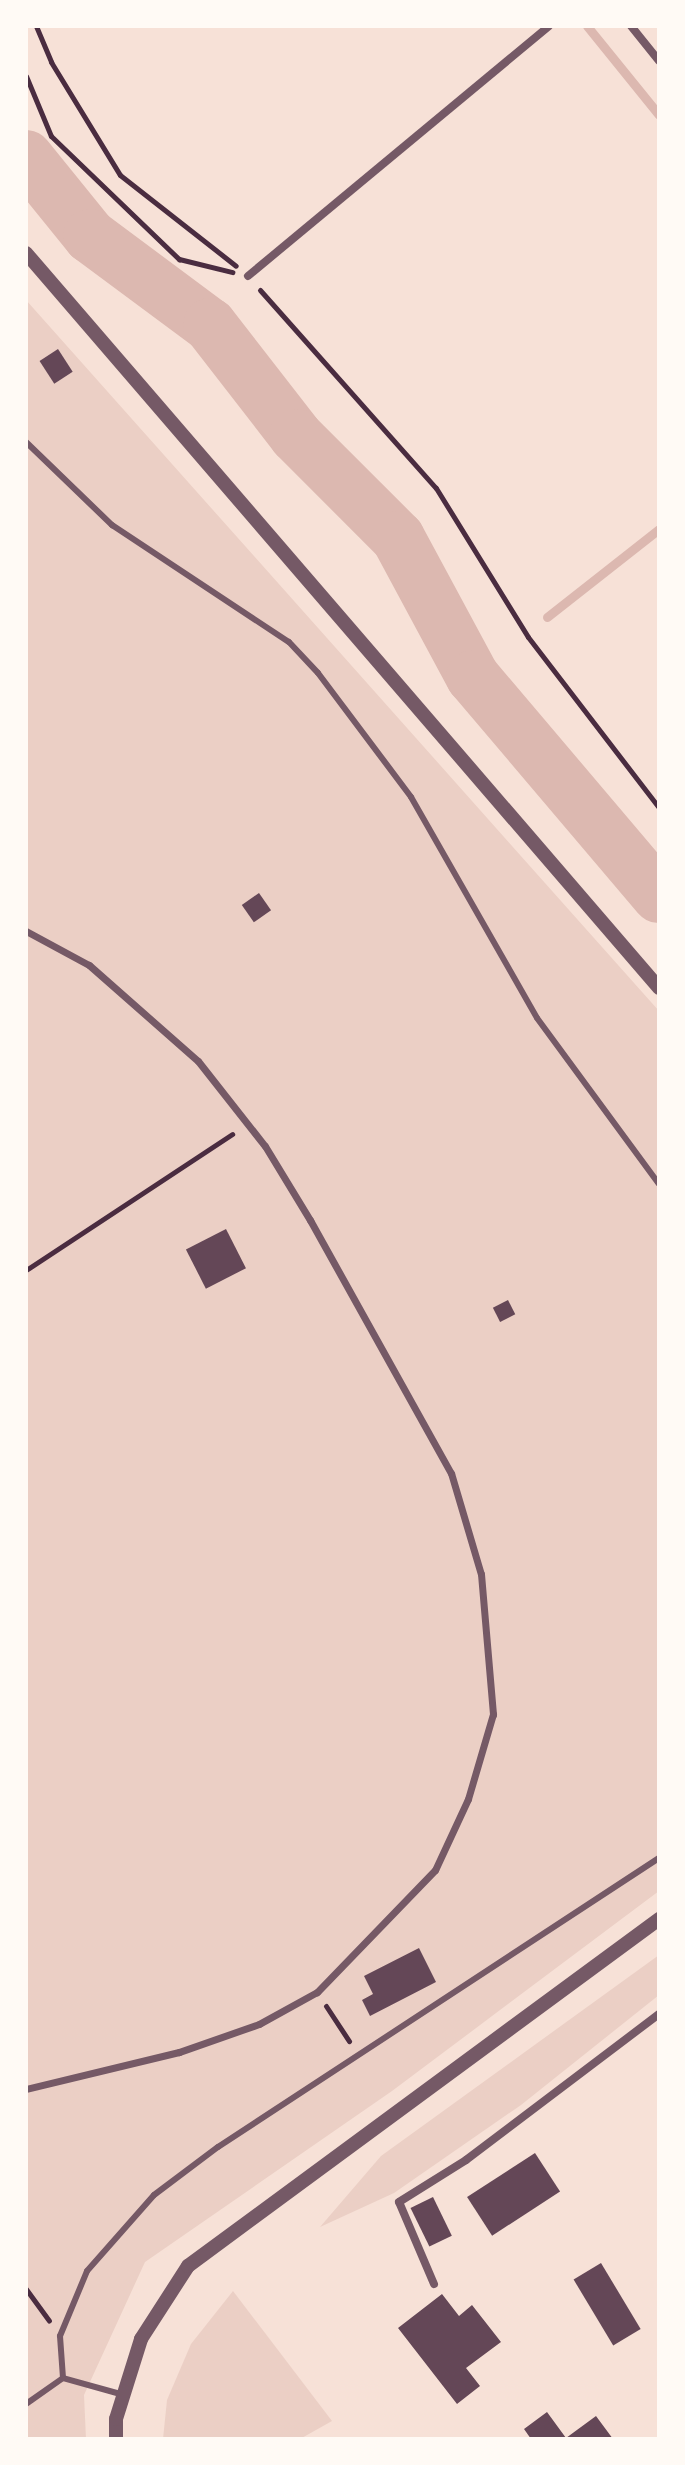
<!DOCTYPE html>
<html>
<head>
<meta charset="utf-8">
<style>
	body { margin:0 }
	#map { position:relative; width:685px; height:2465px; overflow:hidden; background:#f7e1d7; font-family:"Source Sans 3",sans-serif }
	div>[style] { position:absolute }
	.green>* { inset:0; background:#ebcfc5 }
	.stream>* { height:9px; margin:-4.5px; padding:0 4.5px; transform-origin:4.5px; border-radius:4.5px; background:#dcb8b0 }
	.river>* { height:54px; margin:-27px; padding:0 27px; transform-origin:27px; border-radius:27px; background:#dcb8b0 }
	.building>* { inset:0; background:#644757; transform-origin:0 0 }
	.path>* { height:5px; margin:-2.5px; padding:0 2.5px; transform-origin:2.5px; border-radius:2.5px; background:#4a2c40 }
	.service>* { height:6px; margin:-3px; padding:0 3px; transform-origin:3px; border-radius:3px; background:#755966 }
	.pedestrian>* { height:7px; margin:-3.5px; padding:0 3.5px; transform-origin:3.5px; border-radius:3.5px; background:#755966 }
	.minor>* { height:8px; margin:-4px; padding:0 4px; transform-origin:4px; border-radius:4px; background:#755966 }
	.tertiary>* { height:14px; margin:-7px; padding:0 7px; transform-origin:7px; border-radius:7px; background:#755966 }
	span { translate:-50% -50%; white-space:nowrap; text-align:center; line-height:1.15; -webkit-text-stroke:8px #fffaf5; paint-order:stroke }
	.frame { position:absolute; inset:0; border:28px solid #fffaf5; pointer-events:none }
</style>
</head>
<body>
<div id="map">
	<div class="green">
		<div style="clip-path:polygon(26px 300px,659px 1011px,659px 1891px,392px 2091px,145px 2262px,84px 2395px,86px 2439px,26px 2439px)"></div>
		<div style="clip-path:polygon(659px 1955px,659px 1995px,521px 2105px,394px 2193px,320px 2227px,381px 2156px)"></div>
		<div style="clip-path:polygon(233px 2291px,332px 2421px,300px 2439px,163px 2439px,167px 2400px,191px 2344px)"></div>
	</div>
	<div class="stream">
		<div style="left:587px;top:26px;width:114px;rotate:51deg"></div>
		<div style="left:547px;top:617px;width:142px;rotate:-38.2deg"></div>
	</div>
	<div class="river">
		<div style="left:26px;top:157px;width:102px;rotate:51deg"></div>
		<div style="left:90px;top:236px;width:149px;rotate:36.6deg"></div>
		<div style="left:210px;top:325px;width:140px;rotate:52.2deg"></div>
		<div style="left:296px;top:436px;width:144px;rotate:45deg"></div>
		<div style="left:398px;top:538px;width:158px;rotate:61.7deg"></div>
		<div style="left:473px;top:677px;width:287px;rotate:49.7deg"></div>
	</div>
	<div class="building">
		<div style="left:58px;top:349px;width:27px;height:22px;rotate:57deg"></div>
		<div style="left:259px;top:893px;width:21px;height:21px;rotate:55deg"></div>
		<div style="left:226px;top:1229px;width:44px;height:45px;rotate:63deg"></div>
		<div style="left:508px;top:1300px;width:16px;height:17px;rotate:63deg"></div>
		<div style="clip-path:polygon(419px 1948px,436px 1982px,370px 2016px,362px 2000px,373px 1994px,364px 1976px)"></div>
		<div style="left:535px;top:2153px;width:46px;height:81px;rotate:57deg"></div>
		<div style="left:433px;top:2197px;width:43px;height:25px;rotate:64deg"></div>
		<div style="left:601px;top:2263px;width:77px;height:32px;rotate:59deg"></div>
		<div style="clip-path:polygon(442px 2294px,459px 2316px,472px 2305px,501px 2342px,466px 2368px,480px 2386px,457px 2404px,398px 2328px)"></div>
		<div style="clip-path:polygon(547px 2412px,566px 2438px,596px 2416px,613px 2439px,531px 2439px,524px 2429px)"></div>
	</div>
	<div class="path">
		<div style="left:36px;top:26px;width:39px;rotate:67deg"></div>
		<div style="left:51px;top:62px;width:132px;rotate:58.6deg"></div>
		<div style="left:120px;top:175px;width:147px;rotate:38.1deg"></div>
		<div style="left:26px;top:76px;width:65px;rotate:67.4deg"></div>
		<div style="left:51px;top:136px;width:178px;rotate:43.9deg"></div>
		<div style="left:179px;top:259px;width:55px;rotate:13.8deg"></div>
		<div style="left:260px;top:290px;width:265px;rotate:48.4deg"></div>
		<div style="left:436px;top:488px;width:175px;rotate:58.3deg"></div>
		<div style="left:528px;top:637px;width:215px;rotate:52.5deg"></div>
		<div style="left:26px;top:1270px;width:247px;rotate:-33.4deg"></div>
		<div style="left:326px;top:2006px;width:42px;rotate:56.7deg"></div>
		<div style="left:26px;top:2289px;width:39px;rotate:54deg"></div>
	</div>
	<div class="service">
		<div style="left:26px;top:442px;width:120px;rotate:44deg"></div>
		<div style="left:112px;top:525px;width:212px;rotate:33.5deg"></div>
		<div style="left:289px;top:642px;width:42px;rotate:46.9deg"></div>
		<div style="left:318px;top:673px;width:155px;rotate:53.1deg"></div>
		<div style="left:411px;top:797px;width:254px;rotate:60.3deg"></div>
		<div style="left:537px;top:1018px;width:206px;rotate:53.7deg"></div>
		<div style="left:124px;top:2395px;width:63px;rotate:-164.4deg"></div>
		<div style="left:63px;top:2378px;width:42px;rotate:-94.1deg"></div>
		<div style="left:60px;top:2336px;width:70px;rotate:-67.4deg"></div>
		<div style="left:87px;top:2271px;width:101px;rotate:-48.6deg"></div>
		<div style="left:154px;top:2195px;width:80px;rotate:-36.9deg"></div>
		<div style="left:218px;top:2147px;width:527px;rotate:-33.24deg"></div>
		<div style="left:26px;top:2404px;width:45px;rotate:-35.1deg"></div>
	</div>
	<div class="pedestrian">
		<div style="left:26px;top:931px;width:72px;rotate:28.4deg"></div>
		<div style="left:89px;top:965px;width:145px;rotate:41.4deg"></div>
		<div style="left:198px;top:1061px;width:108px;rotate:51.8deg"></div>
		<div style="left:265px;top:1146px;width:87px;rotate:58.7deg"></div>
		<div style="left:310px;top:1220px;width:290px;rotate:60.9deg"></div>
		<div style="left:451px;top:1473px;width:105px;rotate:73.5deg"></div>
		<div style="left:481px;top:1574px;width:141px;rotate:85.1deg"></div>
		<div style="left:493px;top:1714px;width:89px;rotate:106.4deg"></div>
		<div style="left:468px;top:1799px;width:78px;rotate:114.9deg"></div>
		<div style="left:435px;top:1870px;width:170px;rotate:134deg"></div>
		<div style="left:317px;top:1992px;width:66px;rotate:151.1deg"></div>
		<div style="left:259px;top:2024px;width:85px;rotate:160.7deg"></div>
		<div style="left:179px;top:2052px;width:157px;rotate:166.4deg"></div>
	</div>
	<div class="minor">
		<div style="left:631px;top:26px;width:45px;rotate:51.3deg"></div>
		<div style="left:248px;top:276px;width:391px;rotate:-39.7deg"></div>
		<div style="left:434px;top:2284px;width:89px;rotate:-113.1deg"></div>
		<div style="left:399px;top:2202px;width:79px;rotate:-32.1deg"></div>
		<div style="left:466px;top:2160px;width:242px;rotate:-37.1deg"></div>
	</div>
	<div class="tertiary">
		<div style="left:26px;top:253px;width:970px;rotate:49.26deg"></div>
		<div style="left:116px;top:2439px;width:20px;rotate:-90deg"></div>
		<div style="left:116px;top:2419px;width:84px;rotate:-72.6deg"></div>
		<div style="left:141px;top:2339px;width:87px;rotate:-57.2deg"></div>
		<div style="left:188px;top:2266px;width:585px;rotate:-36.38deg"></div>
	</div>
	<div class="frame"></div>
</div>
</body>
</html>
